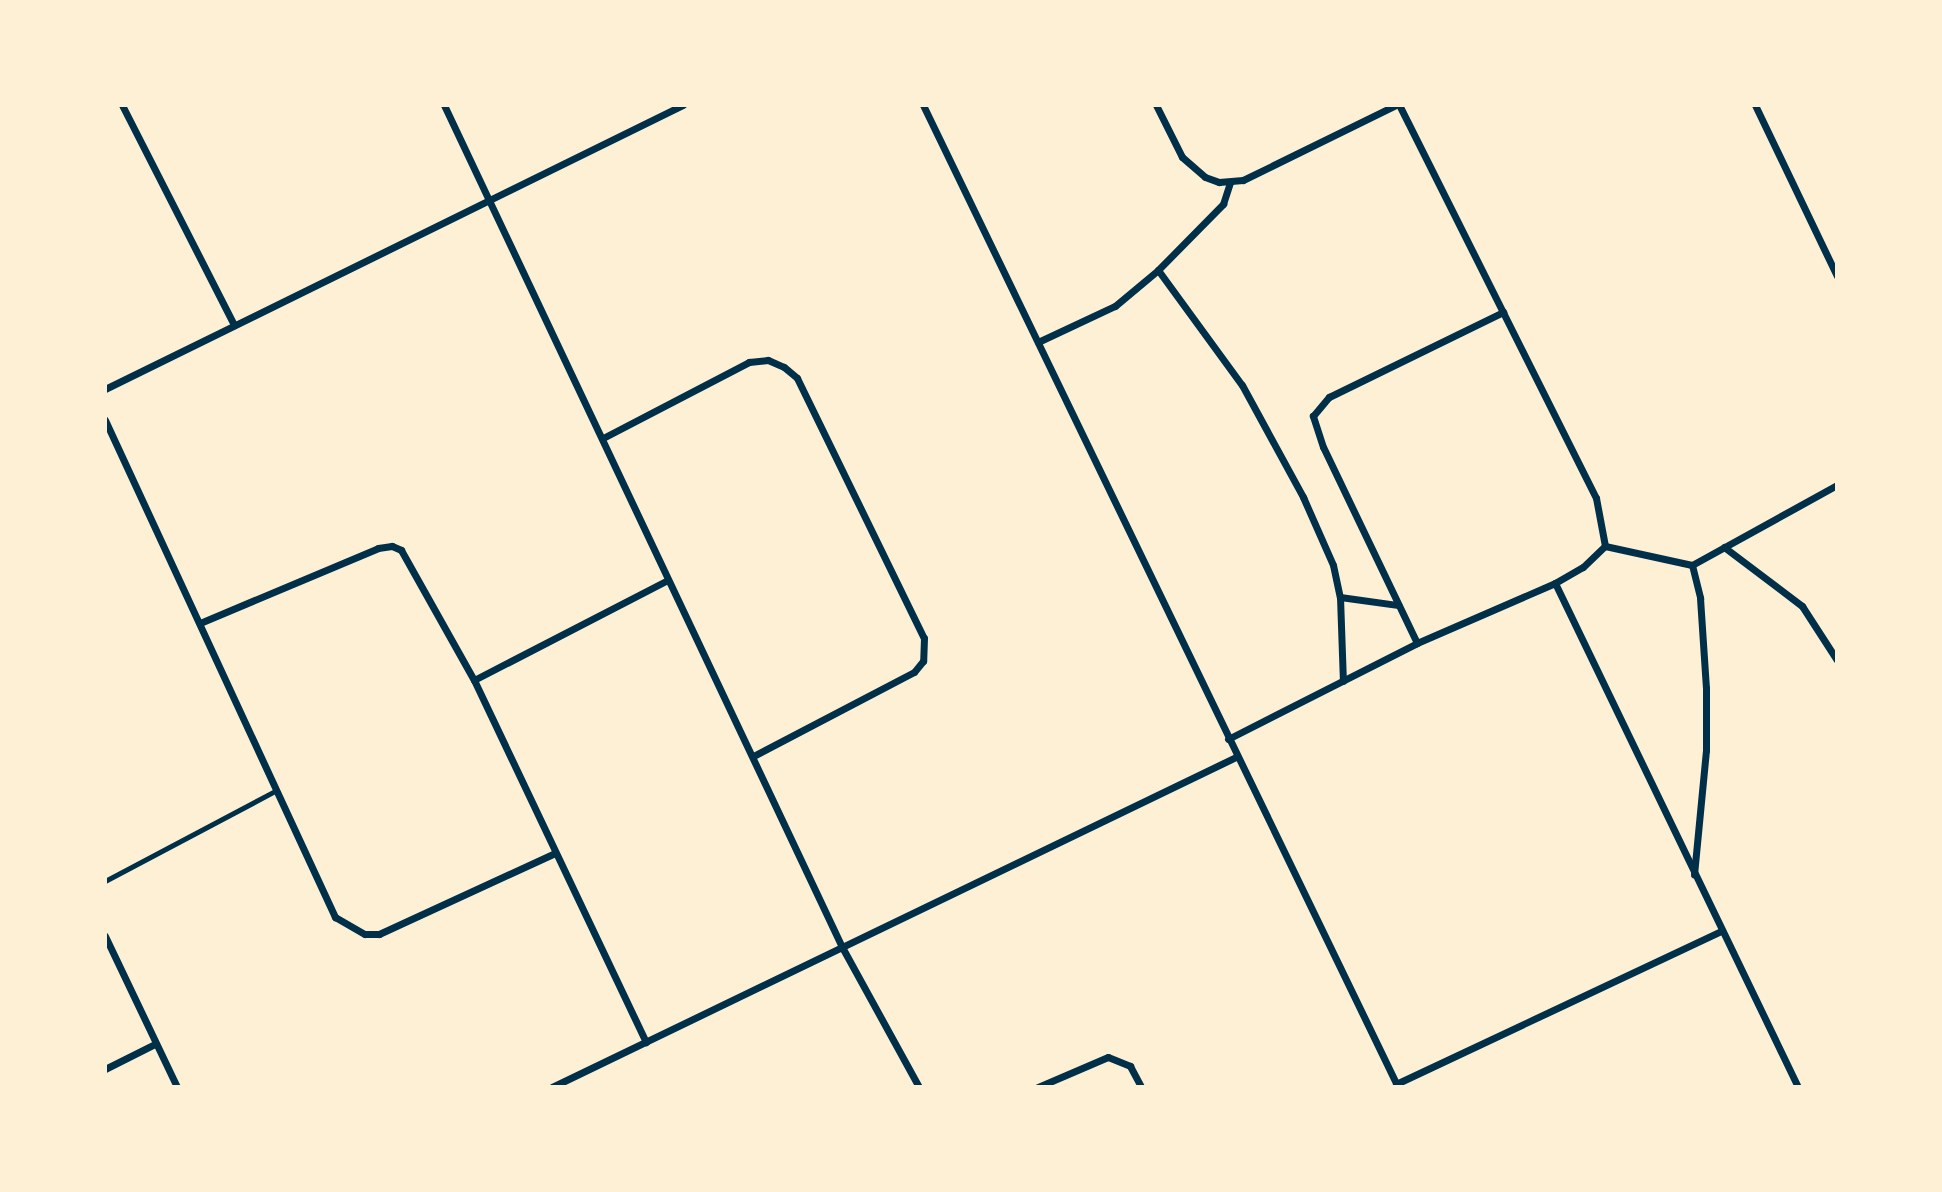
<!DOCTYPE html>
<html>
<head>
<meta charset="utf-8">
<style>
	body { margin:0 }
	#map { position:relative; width:1942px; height:1192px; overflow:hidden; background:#fdf0d5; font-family:Overpass,sans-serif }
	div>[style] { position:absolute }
	.service>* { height:5px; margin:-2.5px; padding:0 2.5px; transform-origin:2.5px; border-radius:2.5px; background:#003049 }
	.minor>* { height:7px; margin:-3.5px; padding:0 3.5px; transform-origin:3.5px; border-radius:3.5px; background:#003049 }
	span { translate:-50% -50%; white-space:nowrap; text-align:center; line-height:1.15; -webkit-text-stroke:7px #fdf0d5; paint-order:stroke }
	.frame { position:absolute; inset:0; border:107px solid #fdf0d5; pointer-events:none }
</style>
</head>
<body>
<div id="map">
	<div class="service">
		<div style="left:105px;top:881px;width:192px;rotate:-27.9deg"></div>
	</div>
	<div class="minor">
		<div style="left:122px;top:105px;width:247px;rotate:63deg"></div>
		<div style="left:444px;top:105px;width:931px;rotate:64.7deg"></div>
		<div style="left:842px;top:947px;width:160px;rotate:61.2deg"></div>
		<div style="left:923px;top:105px;width:1091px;rotate:64.19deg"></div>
		<div style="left:1156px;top:105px;width:58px;rotate:63.4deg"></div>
		<div style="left:1182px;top:157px;width:30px;rotate:41deg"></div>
		<div style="left:1205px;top:177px;width:15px;rotate:20deg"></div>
		<div style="left:1219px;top:182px;width:24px;rotate:-5deg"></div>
		<div style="left:1243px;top:180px;width:170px;rotate:-26.1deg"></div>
		<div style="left:1755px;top:105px;width:190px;rotate:64.4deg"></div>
		<div style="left:1158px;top:270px;width:142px;rotate:53.9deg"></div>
		<div style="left:1242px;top:385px;width:128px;rotate:61.4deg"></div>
		<div style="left:1303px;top:497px;width:74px;rotate:66.2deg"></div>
		<div style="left:1333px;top:565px;width:33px;rotate:78deg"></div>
		<div style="left:1340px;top:597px;width:84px;rotate:88deg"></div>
		<div style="left:1038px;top:342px;width:85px;rotate:-25.1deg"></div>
		<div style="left:1115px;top:306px;width:56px;rotate:-39.9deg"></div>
		<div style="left:1158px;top:270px;width:93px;rotate:-45.4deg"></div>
		<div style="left:1223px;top:204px;width:23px;rotate:-72deg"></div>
		<div style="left:105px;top:389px;width:644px;rotate:-26.17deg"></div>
		<div style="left:105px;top:420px;width:548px;rotate:65.17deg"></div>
		<div style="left:335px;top:917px;width:34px;rotate:30deg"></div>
		<div style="left:365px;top:934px;width:14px"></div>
		<div style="left:379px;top:934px;width:192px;rotate:-24.7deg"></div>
		<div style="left:603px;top:438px;width:165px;rotate:-27.5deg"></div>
		<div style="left:749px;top:362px;width:19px;rotate:-6deg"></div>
		<div style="left:768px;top:360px;width:17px;rotate:24deg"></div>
		<div style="left:784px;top:367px;width:17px;rotate:40deg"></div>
		<div style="left:797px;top:378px;width:289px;rotate:64deg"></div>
		<div style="left:924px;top:638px;width:23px;rotate:92deg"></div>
		<div style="left:923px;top:661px;width:14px;rotate:129deg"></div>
		<div style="left:914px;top:672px;width:182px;rotate:152.4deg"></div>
		<div style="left:1605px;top:546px;width:89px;rotate:12.3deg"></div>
		<div style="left:1692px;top:565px;width:166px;rotate:-28.9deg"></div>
		<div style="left:1724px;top:547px;width:98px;rotate:37.1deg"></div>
		<div style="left:1802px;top:606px;width:64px;rotate:57.1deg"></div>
		<div style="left:1692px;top:565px;width:34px;rotate:76deg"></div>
		<div style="left:1700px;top:598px;width:90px;rotate:86.2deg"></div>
		<div style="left:1706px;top:688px;width:62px;rotate:90deg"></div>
		<div style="left:1706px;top:750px;width:125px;rotate:95.5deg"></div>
		<div style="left:1555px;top:583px;width:560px;rotate:64.26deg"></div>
		<div style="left:1340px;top:597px;width:59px;rotate:7.9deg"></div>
		<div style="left:200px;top:623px;width:193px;rotate:-22.8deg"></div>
		<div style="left:378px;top:548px;width:14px;rotate:-8deg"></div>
		<div style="left:392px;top:546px;width:10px;rotate:24deg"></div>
		<div style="left:401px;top:550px;width:149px;rotate:60.7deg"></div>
		<div style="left:474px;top:680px;width:401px;rotate:64.6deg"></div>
		<div style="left:1417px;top:643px;width:217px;rotate:-115.6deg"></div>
		<div style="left:1323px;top:447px;width:33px;rotate:-108deg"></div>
		<div style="left:1313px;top:416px;width:25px;rotate:-50deg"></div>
		<div style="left:1329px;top:397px;width:194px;rotate:-26deg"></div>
		<div style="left:474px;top:680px;width:218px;rotate:-27.3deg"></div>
		<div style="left:1228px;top:739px;width:212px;rotate:-26.9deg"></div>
		<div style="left:1417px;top:643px;width:150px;rotate:-23.5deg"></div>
		<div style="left:1555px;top:583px;width:32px;rotate:-30deg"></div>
		<div style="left:1583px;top:567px;width:30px;rotate:-44deg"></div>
		<div style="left:1605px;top:546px;width:49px;rotate:-100.6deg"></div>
		<div style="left:1596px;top:498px;width:440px;rotate:-116.6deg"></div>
		<div style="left:105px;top:936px;width:167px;rotate:64.5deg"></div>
		<div style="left:105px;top:1069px;width:56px;rotate:-26.6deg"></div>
		<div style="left:1396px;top:1084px;width:359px;rotate:-25.2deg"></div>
		<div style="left:552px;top:1087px;width:759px;rotate:-25.76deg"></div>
		<div style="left:1038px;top:1087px;width:76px;rotate:-23.2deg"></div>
		<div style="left:1108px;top:1057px;width:24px;rotate:22deg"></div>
		<div style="left:1130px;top:1066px;width:24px;rotate:62deg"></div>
	</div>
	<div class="frame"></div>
</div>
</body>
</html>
